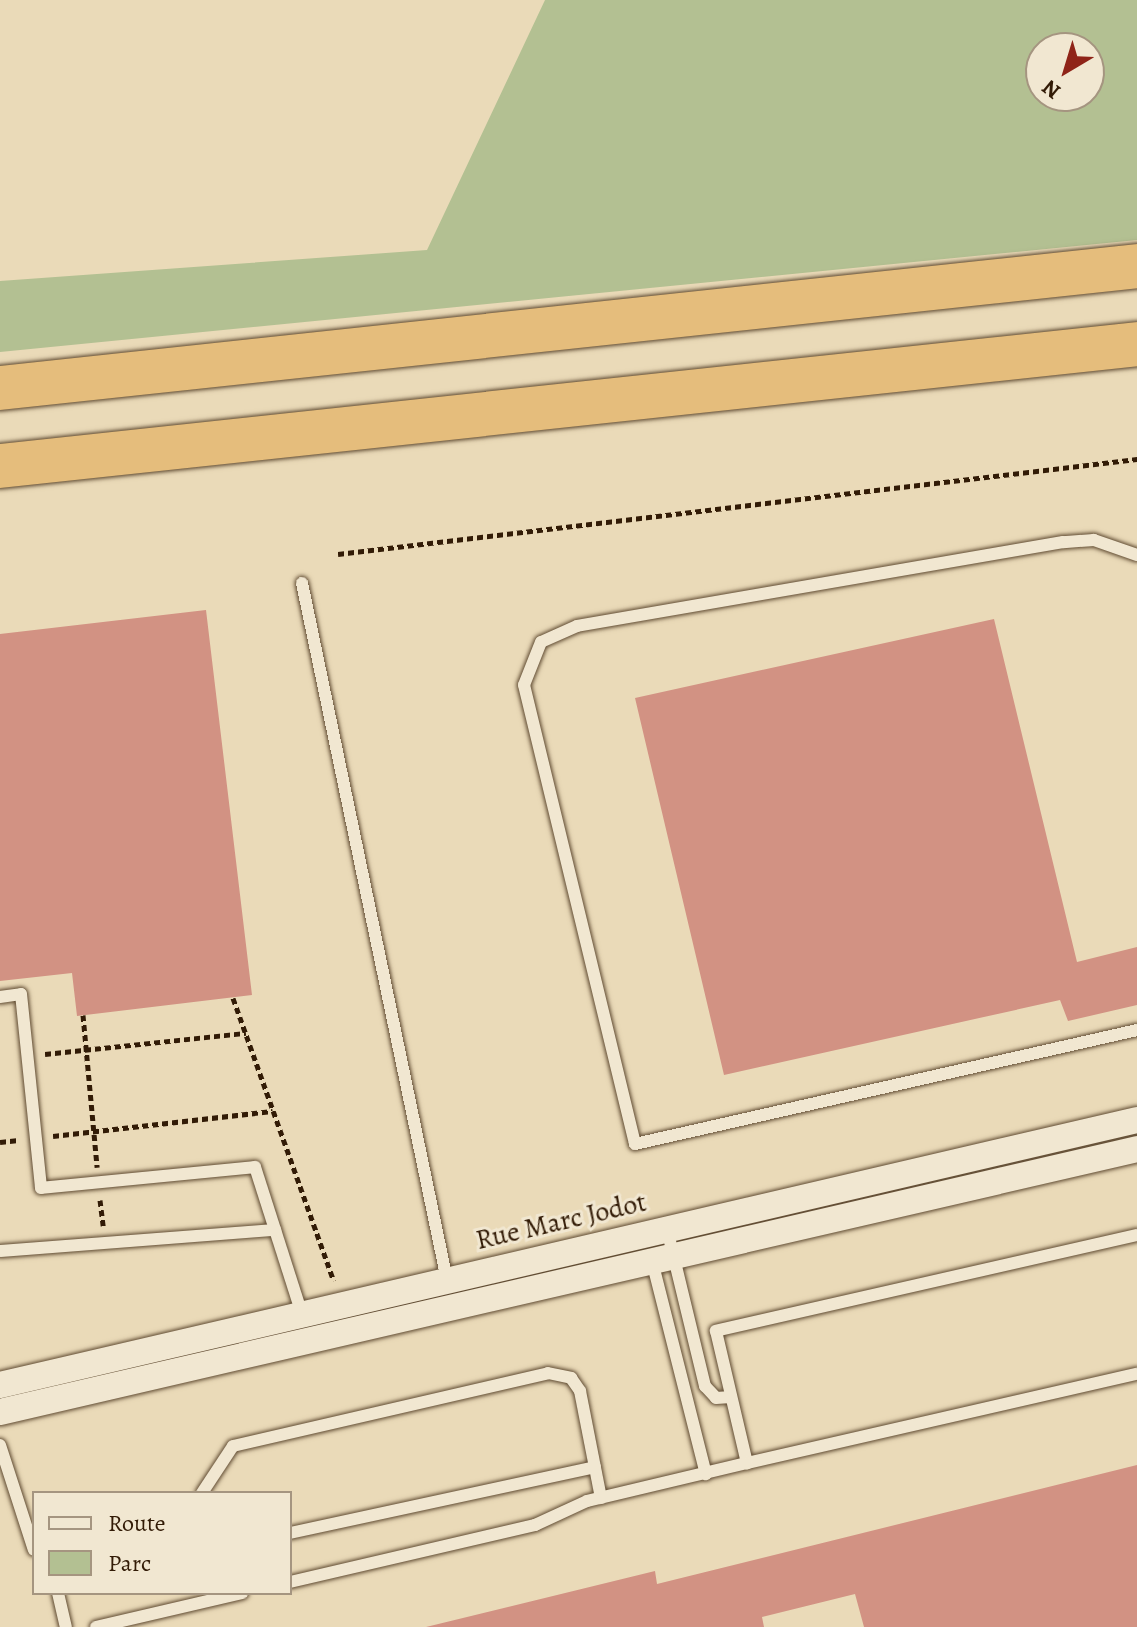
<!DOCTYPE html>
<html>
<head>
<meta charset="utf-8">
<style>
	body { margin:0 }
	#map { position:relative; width:1137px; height:1627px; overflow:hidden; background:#eadab8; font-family:Alegreya,serif }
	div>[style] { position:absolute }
	.green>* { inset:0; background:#b3c092 }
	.building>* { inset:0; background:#d29283 }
	.path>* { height:5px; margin-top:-2.5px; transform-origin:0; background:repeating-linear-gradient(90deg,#321b06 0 6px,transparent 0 10px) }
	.roads { filter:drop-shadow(0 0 2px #604b32) drop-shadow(0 0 2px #604b32) }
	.lane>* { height:12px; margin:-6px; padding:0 6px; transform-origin:6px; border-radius:6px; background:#f1e7d1 }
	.street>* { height:26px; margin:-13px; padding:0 13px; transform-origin:13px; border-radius:13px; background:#f1e7d1 }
	.highway>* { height:44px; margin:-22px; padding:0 22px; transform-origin:22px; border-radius:22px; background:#e5bd7c }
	span { translate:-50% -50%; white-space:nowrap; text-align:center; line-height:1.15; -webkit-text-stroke:6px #f1e7d1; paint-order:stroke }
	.street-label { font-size:28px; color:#321b06 }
	.legend { position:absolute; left:32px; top:1491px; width:260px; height:104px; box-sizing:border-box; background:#f1e7d1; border:2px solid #a59580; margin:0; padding:10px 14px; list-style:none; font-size:24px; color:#321b06 }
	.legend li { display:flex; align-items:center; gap:16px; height:40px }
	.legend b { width:40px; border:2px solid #a59580 }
	.north { position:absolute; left:1025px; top:32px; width:80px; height:80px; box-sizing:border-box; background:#f1e7d1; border:2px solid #a59580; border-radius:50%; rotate:218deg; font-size:22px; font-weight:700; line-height:32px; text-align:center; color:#321b06 }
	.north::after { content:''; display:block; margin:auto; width:28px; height:36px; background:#8f2418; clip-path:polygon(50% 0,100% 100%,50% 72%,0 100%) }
</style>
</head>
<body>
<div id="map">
	<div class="green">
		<div style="clip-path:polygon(evenodd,545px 0,1137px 0,1137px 240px,0 352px,0 281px,427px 250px,545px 0,1089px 48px,1089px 96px,1041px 96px,1041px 48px,1089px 48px)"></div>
	</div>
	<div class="building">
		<div style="clip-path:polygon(206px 610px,252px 995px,77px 1016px,72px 973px,0 981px,0 634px)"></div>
		<div style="clip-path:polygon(994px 619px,1077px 962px,1137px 947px,1137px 1005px,1068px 1021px,1060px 1000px,724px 1075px,635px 698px)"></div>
		<div style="clip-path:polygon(1137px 1465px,1137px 1627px,864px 1627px,855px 1594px,762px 1617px,764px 1627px,426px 1627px,655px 1571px,657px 1584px)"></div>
	</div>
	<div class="path">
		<div style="left:338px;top:554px;width:805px;rotate:-6.78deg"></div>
		<div style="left:233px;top:998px;width:300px;rotate:70.4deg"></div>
		<div style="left:83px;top:1015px;width:153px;rotate:84.7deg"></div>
		<div style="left:45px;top:1054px;width:202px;rotate:-6deg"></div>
		<div style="left:53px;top:1136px;width:221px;rotate:-6.5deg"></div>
		<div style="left:0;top:1142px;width:19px;rotate:-6deg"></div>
		<div style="left:100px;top:1200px;width:26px;rotate:83deg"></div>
	</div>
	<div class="roads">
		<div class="lane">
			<div style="left:1137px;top:555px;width:46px;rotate:-160.8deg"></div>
			<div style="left:1094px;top:540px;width:31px;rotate:176deg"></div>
			<div style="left:1063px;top:542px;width:493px;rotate:170.2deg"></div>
			<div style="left:577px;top:626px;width:39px;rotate:156deg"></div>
			<div style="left:541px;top:642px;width:46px;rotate:111.6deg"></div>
			<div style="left:524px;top:685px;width:472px;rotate:76.4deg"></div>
			<div style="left:635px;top:1144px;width:515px;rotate:-12.79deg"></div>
			<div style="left:302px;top:583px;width:712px;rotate:78.25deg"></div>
			<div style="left:0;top:997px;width:21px;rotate:-8deg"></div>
			<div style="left:21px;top:994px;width:195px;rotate:84.1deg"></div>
			<div style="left:41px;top:1188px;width:215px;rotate:-5.6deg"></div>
			<div style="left:255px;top:1167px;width:154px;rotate:72.3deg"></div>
			<div style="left:667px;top:1229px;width:162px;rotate:76.4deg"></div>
			<div style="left:705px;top:1386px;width:16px;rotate:47deg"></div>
			<div style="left:716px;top:1398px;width:15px;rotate:-4deg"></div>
			<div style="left:1137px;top:1235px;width:432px;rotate:167.2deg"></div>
			<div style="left:716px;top:1331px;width:136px;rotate:76.8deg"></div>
			<div style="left:747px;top:1463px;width:400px;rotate:-12.9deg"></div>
			<div style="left:0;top:1251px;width:276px;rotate:-4.4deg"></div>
			<div style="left:652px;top:1261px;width:220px;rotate:75.8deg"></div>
			<div style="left:0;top:1445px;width:110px;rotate:72.1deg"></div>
			<div style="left:202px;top:1493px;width:56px;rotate:-56.6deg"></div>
			<div style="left:233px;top:1446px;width:323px;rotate:-13deg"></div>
			<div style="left:548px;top:1373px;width:24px;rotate:12deg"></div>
			<div style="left:571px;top:1378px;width:16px;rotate:55deg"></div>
			<div style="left:580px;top:1391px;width:109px;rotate:78.9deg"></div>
			<div style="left:290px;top:1533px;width:312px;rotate:-12.2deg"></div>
			<div style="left:290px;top:1582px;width:252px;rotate:-13.1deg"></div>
			<div style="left:535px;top:1525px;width:57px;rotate:-24.8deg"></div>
			<div style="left:587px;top:1501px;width:164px;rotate:-13.4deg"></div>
			<div style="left:58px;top:1593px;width:35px;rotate:77deg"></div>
			<div style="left:96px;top:1627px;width:150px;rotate:-13.1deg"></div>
		</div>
		<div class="street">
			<div style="left:0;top:1385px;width:1167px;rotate:-13.12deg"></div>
			<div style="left:0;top:1412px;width:1167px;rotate:-13.02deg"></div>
		</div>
		<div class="highway">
			<div style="left:0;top:388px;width:1144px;rotate:-6.12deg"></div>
			<div style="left:0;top:466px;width:1144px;rotate:-6.12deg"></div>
		</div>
	</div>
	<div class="street-label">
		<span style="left:561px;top:1221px;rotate:-13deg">Rue Marc Jodot</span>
	</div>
	<ul class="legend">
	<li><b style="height:10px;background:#f1e7d1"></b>Route</li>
	<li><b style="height:22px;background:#b3c092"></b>Parc</li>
	</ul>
	<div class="north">N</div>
</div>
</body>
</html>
